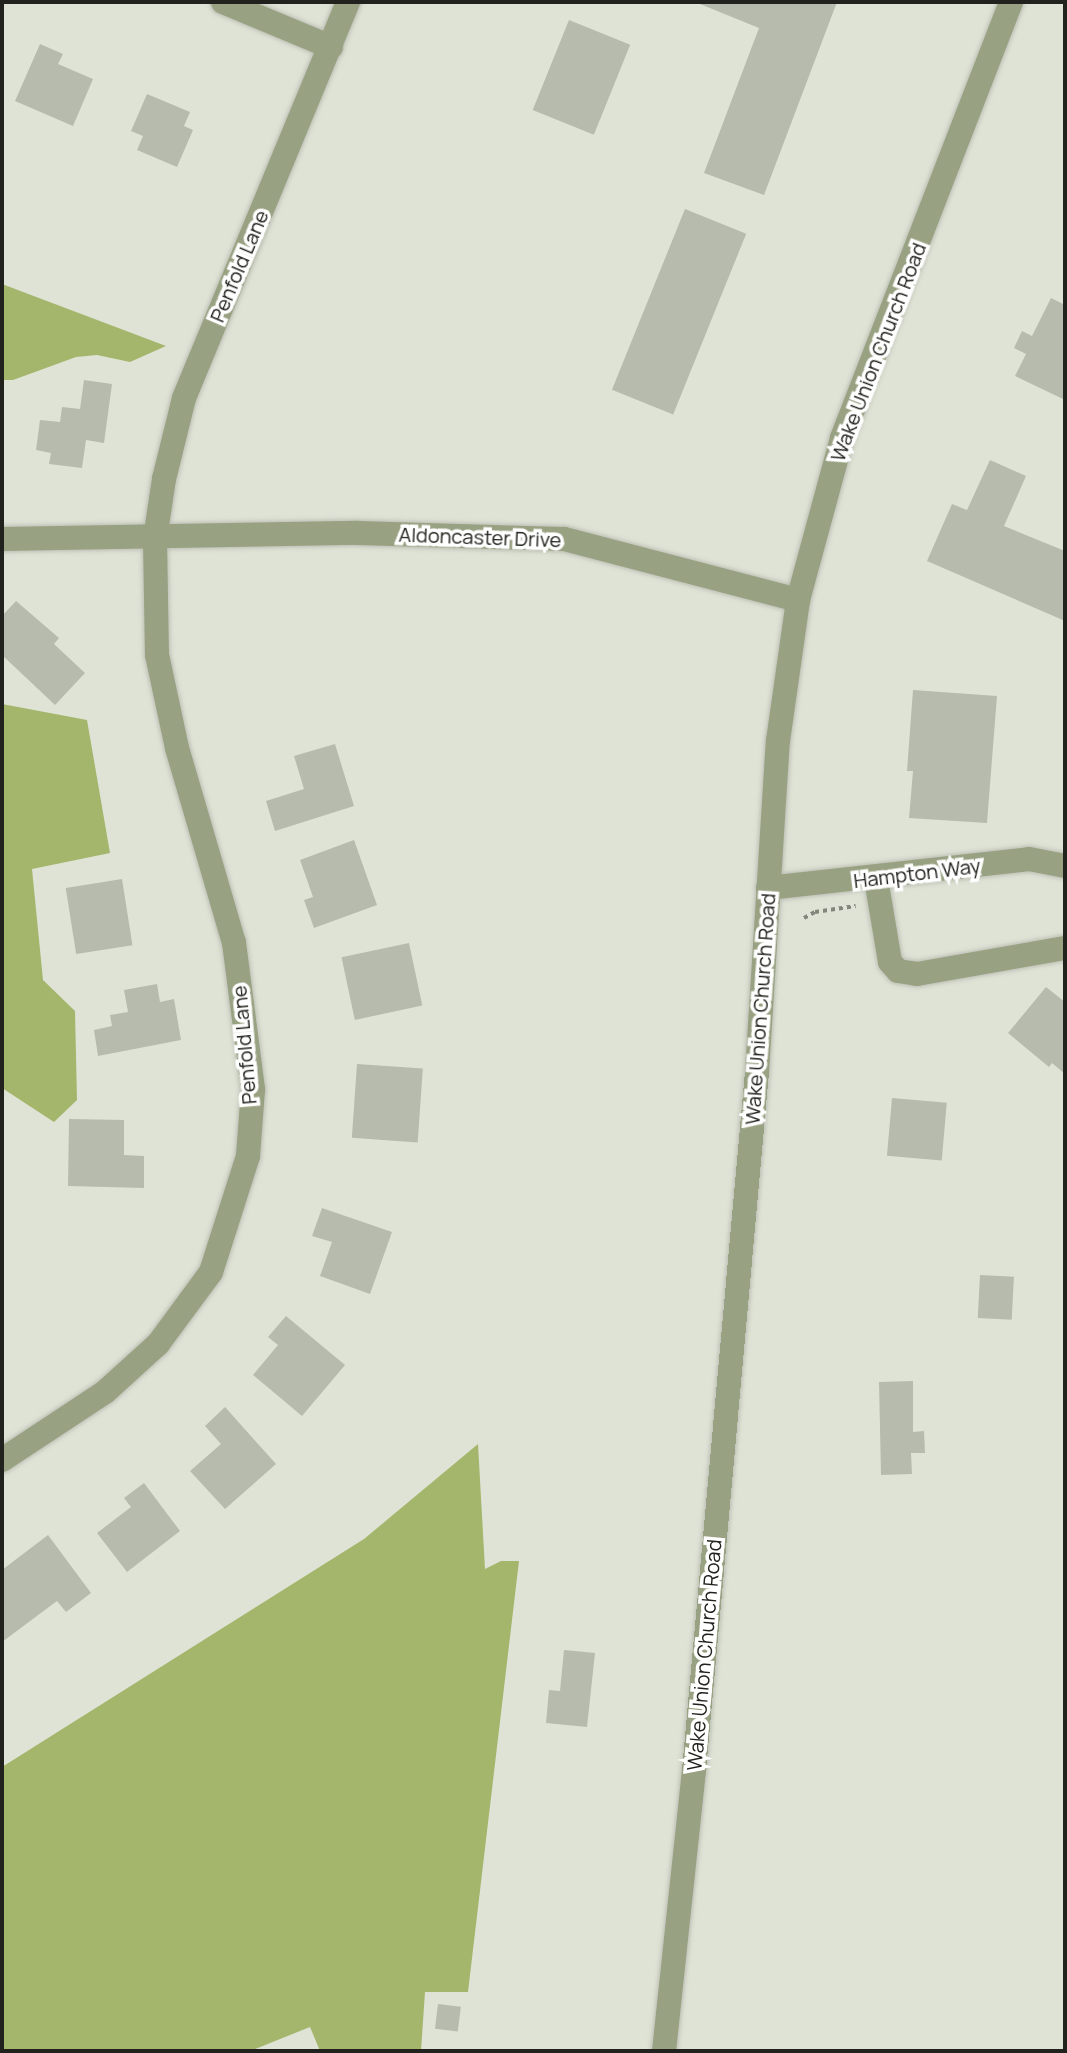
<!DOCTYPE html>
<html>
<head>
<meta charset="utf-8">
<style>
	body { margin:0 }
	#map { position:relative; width:1067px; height:2053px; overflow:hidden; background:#dfe3d6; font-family:Manrope,sans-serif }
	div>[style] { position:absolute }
	.forest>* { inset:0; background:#a4b66b }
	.building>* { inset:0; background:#b7bbae; transform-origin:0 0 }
	.path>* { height:4px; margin-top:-2px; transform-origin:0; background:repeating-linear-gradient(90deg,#83867c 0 4px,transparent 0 8px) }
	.roads { filter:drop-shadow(0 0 2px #bdc0b5) drop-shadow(0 0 2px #bdc0b5) }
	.minor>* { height:24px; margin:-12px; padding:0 12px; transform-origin:12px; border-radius:12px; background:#98a181 }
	span { translate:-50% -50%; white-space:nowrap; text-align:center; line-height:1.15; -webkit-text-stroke:7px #fff; paint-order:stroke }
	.street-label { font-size:20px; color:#21221d }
	.frame { position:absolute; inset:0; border:4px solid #21221d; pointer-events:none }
</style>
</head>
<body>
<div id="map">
	<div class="forest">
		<div style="clip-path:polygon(2px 284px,166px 346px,130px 362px,97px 355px,76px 357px,13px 380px,2px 380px)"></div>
		<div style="clip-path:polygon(2px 704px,87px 720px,110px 853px,32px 869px,43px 980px,75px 1011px,77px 1100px,54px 1122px,2px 1088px)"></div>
		<div style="clip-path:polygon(478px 1444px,485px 1569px,501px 1561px,519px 1561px,468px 1992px,425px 1992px,421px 2051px,320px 2051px,310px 2027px,250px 2051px,2px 2051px,2px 1767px,364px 1539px)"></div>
	</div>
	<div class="building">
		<div style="clip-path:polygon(695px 2px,837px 2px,764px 195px,704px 173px,759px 28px)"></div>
		<div style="left:569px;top:20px;width:66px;height:97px;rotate:22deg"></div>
		<div style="clip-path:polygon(40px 44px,63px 54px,58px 64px,93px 79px,73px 126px,15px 101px)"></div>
		<div style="clip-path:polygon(147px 94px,190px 112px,184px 126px,193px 130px,177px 167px,137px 150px,143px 136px,131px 131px)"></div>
		<div style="left:685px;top:209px;width:66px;height:195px;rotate:22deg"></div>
		<div style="clip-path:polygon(1051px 298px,1065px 305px,1065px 400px,1015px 376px,1026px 354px,1014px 348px,1022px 331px,1032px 336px)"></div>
		<div style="clip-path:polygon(84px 380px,112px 384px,104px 443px,86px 440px,82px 468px,49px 464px,51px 453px,36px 450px,40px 420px,60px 422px,62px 407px,80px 409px)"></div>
		<div style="clip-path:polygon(990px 460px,1026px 476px,1004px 526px,1065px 551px,1065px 621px,927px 561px,952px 504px,967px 510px)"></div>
		<div style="clip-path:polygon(16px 601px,59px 638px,54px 644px,85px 673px,55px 705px,2px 655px,2px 616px)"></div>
		<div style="clip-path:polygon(913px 690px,997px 696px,987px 823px,909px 818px,913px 771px,907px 771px)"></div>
		<div style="clip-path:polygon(335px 744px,354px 806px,275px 831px,266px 801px,304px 789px,294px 756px)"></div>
		<div style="clip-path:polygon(354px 840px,377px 905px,314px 928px,304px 900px,313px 897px,300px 860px)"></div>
		<div style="left:122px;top:879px;width:67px;height:57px;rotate:81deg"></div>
		<div style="left:409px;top:943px;width:64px;height:69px;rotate:78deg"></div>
		<div style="clip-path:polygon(157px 984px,160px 1002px,174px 999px,181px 1040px,98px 1056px,94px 1030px,112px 1026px,110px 1015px,128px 1012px,124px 990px)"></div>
		<div style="clip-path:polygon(1046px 987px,1065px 1002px,1065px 1074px,1052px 1063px,1049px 1067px,1008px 1033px)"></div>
		<div style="left:357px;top:1064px;width:66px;height:74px;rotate:4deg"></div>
		<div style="left:892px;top:1098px;width:55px;height:58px;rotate:5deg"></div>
		<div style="clip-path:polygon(69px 1119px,124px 1120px,124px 1155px,144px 1156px,144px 1188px,68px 1186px)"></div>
		<div style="clip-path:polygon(322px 1208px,392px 1232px,370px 1294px,320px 1276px,332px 1242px,312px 1236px)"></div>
		<div style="left:980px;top:1275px;width:34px;height:43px;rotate:3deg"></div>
		<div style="clip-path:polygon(286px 1316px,345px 1365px,302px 1416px,253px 1375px,278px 1345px,268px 1337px)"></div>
		<div style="clip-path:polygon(913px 1381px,913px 1432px,924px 1431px,925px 1453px,911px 1453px,912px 1474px,881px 1475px,879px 1382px)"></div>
		<div style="clip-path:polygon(225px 1407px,276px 1464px,225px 1509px,190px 1471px,221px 1444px,205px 1426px)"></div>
		<div style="clip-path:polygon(144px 1483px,180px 1531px,127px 1572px,97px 1533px,131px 1507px,124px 1498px)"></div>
		<div style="clip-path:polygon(48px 1535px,91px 1593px,66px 1612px,57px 1601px,2px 1642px,2px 1570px)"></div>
		<div style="clip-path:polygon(564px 1650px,595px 1653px,587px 1727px,546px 1723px,549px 1690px,560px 1691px)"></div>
		<div style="left:438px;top:2004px;width:23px;height:25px;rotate:7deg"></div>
	</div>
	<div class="path">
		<div style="left:804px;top:918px;width:13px;rotate:-29deg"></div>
		<div style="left:815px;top:912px;width:41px;rotate:-8.3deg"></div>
	</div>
	<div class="roads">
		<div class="minor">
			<div style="left:223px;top:2px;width:117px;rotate:22.6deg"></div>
			<div style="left:2px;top:539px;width:356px;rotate:-1deg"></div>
			<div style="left:358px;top:533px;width:206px;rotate:1.7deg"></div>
			<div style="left:564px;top:539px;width:242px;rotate:14.6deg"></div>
			<div style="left:876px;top:879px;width:84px;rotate:80.4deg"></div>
			<div style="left:890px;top:962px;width:12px;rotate:48deg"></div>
			<div style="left:898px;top:971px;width:19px;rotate:9deg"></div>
			<div style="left:917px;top:974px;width:150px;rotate:-10deg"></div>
			<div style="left:768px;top:888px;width:263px;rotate:-6.3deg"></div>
			<div style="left:1029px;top:859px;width:37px;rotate:11deg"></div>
			<div style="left:2px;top:1460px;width:123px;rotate:-33.4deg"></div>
			<div style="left:105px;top:1392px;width:72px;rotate:-42.2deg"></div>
			<div style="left:158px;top:1344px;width:89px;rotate:-53.6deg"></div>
			<div style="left:211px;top:1272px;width:122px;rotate:-72.3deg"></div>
			<div style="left:248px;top:1156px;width:67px;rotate:-85.7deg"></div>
			<div style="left:253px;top:1089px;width:147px;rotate:-97.4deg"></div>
			<div style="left:234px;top:943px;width:203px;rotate:-106.3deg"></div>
			<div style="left:177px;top:748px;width:95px;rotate:-102.1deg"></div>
			<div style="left:157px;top:655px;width:116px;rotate:-91deg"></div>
			<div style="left:155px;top:539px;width:61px;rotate:-81.5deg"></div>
			<div style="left:164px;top:479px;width:83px;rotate:-76.1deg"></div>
			<div style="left:184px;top:398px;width:429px;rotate:-67.5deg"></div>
			<div style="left:664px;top:2051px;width:283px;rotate:-83.9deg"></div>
			<div style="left:694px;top:1770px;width:701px;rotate:-84.84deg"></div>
			<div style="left:757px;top:1072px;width:332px;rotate:-86.4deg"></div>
			<div style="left:778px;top:741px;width:142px;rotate:-81.9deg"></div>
			<div style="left:798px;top:600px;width:168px;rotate:-74.8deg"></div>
			<div style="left:842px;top:438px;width:468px;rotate:-68.8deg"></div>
		</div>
	</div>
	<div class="street-label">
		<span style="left:239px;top:266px;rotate:-67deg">Penfold Lane</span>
		<span style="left:878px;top:352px;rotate:-69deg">Wake Union Church Road</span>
		<span style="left:480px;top:537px;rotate:2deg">Aldoncaster Drive</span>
		<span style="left:917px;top:873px;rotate:-7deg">Hampton Way</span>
		<span style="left:760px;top:1009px;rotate:-86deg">Wake Union Church Road</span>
		<span style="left:244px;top:1045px;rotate:-95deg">Penfold Lane</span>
		<span style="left:704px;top:1655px;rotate:-85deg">Wake Union Church Road</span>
	</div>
	<div class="frame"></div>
</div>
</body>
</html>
